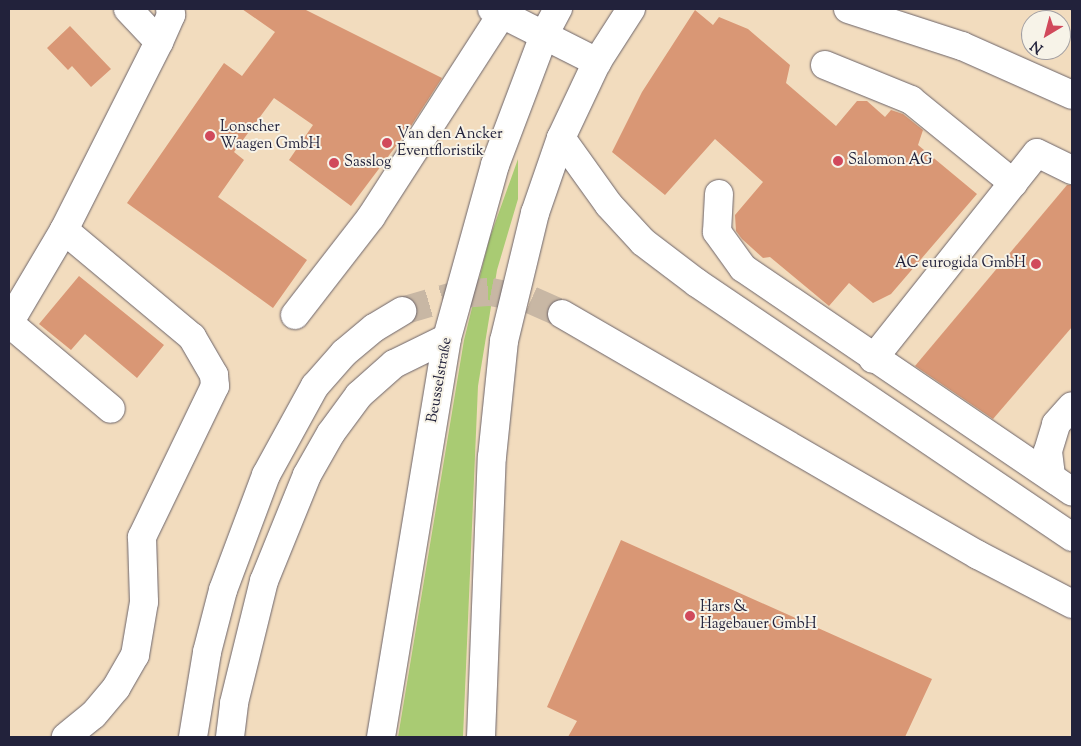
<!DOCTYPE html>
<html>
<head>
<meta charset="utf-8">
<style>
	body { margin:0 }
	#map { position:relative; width:1081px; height:746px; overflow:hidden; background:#f2dcbe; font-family:"Sorts Mill Goudy",serif }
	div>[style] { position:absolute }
	.green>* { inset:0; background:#a9cb73 }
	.building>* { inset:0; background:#d99775 }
	.minor-tunnel>* { height:28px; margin-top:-14px; transform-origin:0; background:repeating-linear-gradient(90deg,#c8b7a4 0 28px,transparent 0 42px) }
	.roads { filter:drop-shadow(0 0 1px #6b6369) drop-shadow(0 0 1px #6b6369) }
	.minor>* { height:28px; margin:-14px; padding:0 14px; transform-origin:14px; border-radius:14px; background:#fff }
	.major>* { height:28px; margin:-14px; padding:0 14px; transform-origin:14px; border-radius:14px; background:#fff }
	.tram>* { height:1px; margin:-0.5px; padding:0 0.5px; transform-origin:0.5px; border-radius:0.5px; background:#22223b }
	.dots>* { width:14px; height:14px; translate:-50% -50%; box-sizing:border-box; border:2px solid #f7f3e8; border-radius:50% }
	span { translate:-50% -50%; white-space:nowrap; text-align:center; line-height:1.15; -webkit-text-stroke:4px #f7f3e8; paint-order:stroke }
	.poi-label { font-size:15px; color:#22223b }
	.left { translate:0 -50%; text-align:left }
	.right { translate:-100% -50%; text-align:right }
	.street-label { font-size:15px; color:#22223b }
	.frame { position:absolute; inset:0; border:10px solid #22223b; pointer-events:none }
	.north { position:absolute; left:1021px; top:10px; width:50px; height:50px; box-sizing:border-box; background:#f7f3e8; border:1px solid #a29fa3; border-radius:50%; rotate:217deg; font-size:14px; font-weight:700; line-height:20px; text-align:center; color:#22223b }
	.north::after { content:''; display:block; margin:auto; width:18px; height:22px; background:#d1495b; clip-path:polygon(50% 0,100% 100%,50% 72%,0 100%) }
</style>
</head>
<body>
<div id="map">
	<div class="green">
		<div style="clip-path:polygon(518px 159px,518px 199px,497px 270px,478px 386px,463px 737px,398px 737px,464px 340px,489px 240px)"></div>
	</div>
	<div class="building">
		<div style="clip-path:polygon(242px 9px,304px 9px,442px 78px,411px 126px,351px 206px,289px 160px,313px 125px,274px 98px,234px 152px,244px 160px,218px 197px,307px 260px,273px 308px,127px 203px,224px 63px,242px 76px,275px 32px)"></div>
		<div style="clip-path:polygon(695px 10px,713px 25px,719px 17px,748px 29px,790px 65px,786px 83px,836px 126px,857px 101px,867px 101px,885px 117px,891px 110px,903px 114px,923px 130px,918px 145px,977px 194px,891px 294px,873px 303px,849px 283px,829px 306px,770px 257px,763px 258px,742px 239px,736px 231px,735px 215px,763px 182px,715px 139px,665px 195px,612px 152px,642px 92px)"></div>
		<div style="clip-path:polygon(70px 26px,111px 69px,91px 87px,72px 66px,68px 70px,47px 48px)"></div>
		<div style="clip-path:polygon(1067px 185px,1072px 185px,1072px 327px,993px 419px,915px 366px)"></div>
		<div style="clip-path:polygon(79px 276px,164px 345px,137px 378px,85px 334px,71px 350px,39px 324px)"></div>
		<div style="clip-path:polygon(621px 540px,932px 679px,905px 737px,568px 737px,577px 721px,547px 707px)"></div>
	</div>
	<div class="minor-tunnel">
		<div style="left:402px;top:311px;width:60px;rotate:-16.3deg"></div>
		<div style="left:460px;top:294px;width:31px;rotate:-4deg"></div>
		<div style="left:491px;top:292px;width:41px;rotate:11.3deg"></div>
		<div style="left:531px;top:300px;width:34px;rotate:24deg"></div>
	</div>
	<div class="roads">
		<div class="minor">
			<div style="left:128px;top:9px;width:45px;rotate:46.8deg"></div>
			<div style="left:492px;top:9px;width:118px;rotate:26.8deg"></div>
			<div style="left:848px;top:9px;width:120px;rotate:18deg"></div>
			<div style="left:962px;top:46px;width:120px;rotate:24deg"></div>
			<div style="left:825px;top:65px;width:93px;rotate:22.1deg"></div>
			<div style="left:911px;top:100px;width:132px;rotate:39.1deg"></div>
			<div style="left:561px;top:138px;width:82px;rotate:54.4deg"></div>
			<div style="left:609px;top:205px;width:50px;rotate:47.4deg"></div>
			<div style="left:643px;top:242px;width:68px;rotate:37.2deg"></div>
			<div style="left:697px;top:283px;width:453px;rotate:34.1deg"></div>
			<div style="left:719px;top:194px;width:38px;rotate:93deg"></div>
			<div style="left:717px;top:232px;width:44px;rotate:54.2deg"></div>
			<div style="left:743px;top:268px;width:398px;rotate:34.2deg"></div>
			<div style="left:64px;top:230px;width:167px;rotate:39.9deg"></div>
			<div style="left:192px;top:337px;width:44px;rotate:59.9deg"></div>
			<div style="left:214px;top:375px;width:11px;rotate:85deg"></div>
			<div style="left:215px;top:386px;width:168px;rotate:115.8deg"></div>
			<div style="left:142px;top:537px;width:65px;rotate:88.2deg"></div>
			<div style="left:144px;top:602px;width:54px;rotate:99.6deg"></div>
			<div style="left:135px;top:655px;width:38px;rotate:120deg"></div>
			<div style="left:116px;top:688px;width:35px;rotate:130deg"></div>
			<div style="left:93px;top:715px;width:35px;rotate:141deg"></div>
			<div style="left:562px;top:314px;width:481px;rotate:30.1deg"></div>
			<div style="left:978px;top:555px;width:106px;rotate:27.5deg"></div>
			<div style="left:295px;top:315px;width:124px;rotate:-52.2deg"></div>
			<div style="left:371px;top:217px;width:242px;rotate:-57.2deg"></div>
			<div style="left:9px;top:323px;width:108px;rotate:-59.4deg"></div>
			<div style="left:64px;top:230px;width:211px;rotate:-63.2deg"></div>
			<div style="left:159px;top:42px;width:30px;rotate:-66deg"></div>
			<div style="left:171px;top:15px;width:6px;rotate:-99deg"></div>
			<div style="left:9px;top:323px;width:133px;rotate:40.1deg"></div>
			<div style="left:873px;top:359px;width:263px;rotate:-51.5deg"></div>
			<div style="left:1037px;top:153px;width:39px;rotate:26deg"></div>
			<div style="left:1051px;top:476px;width:25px;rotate:-97deg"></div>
			<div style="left:1048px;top:451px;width:28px;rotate:-73deg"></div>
			<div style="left:1056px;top:424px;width:24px;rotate:-48deg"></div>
			<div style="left:193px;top:737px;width:86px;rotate:-80.6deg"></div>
			<div style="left:207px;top:652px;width:64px;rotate:-75.5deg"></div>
			<div style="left:223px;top:590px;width:123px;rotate:-69.5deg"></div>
			<div style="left:266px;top:475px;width:102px;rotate:-61.2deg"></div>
			<div style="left:315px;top:386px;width:44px;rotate:-48.7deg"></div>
			<div style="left:344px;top:353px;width:39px;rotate:-40deg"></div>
			<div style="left:374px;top:328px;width:33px;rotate:-31deg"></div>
			<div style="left:230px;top:737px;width:34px;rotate:-83deg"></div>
			<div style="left:234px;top:703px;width:126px;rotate:-76.2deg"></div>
			<div style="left:264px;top:581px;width:114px;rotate:-67.9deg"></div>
			<div style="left:307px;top:475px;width:48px;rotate:-60.3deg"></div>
			<div style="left:331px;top:433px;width:47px;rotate:-53.6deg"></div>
			<div style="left:359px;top:395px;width:47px;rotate:-41.5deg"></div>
			<div style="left:394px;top:364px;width:59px;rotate:-26.1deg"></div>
		</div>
		<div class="major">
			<div style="left:381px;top:737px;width:404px;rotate:-80.6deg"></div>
			<div style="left:447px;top:338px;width:180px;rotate:-74.5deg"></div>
			<div style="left:495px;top:165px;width:139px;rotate:-69.3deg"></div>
			<div style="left:544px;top:35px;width:30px;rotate:-62deg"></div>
			<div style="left:481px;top:737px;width:280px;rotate:-87.8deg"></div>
			<div style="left:492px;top:457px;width:117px;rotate:-84.1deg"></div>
			<div style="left:504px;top:341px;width:132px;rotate:-76.4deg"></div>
			<div style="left:535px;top:213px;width:79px;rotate:-70.9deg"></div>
			<div style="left:561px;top:138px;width:84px;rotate:-64.7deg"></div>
			<div style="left:597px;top:62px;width:63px;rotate:-57.3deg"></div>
		</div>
	</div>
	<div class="tram">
		<div style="left:1070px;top:9px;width:2px;rotate:27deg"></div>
	</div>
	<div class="dots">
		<div style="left:210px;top:136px;background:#d1495b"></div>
		<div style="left:387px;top:143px;background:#d1495b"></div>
		<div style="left:838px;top:161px;background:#d1495b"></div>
		<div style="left:334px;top:163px;background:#d1495b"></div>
		<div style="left:1036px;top:264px;background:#d1495b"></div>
		<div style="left:690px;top:616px;background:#d1495b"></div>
	</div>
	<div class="poi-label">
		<span class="left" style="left:220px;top:136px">Lonscher<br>Waagen GmbH</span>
		<span class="left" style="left:397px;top:143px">Van den Ancker<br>Eventfloristik</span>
		<span class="left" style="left:848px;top:161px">Salomon AG</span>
		<span class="left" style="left:344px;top:163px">Sasslog</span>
		<span class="right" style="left:1026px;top:264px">AC eurogida GmbH</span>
		<span class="left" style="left:700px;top:616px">Hars &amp;<br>Hagebauer GmbH</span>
	</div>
	<div class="street-label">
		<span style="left:440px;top:380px;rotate:-80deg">Beusselstraße</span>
	</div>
	<div class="frame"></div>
	<div class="north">N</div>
</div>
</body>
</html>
